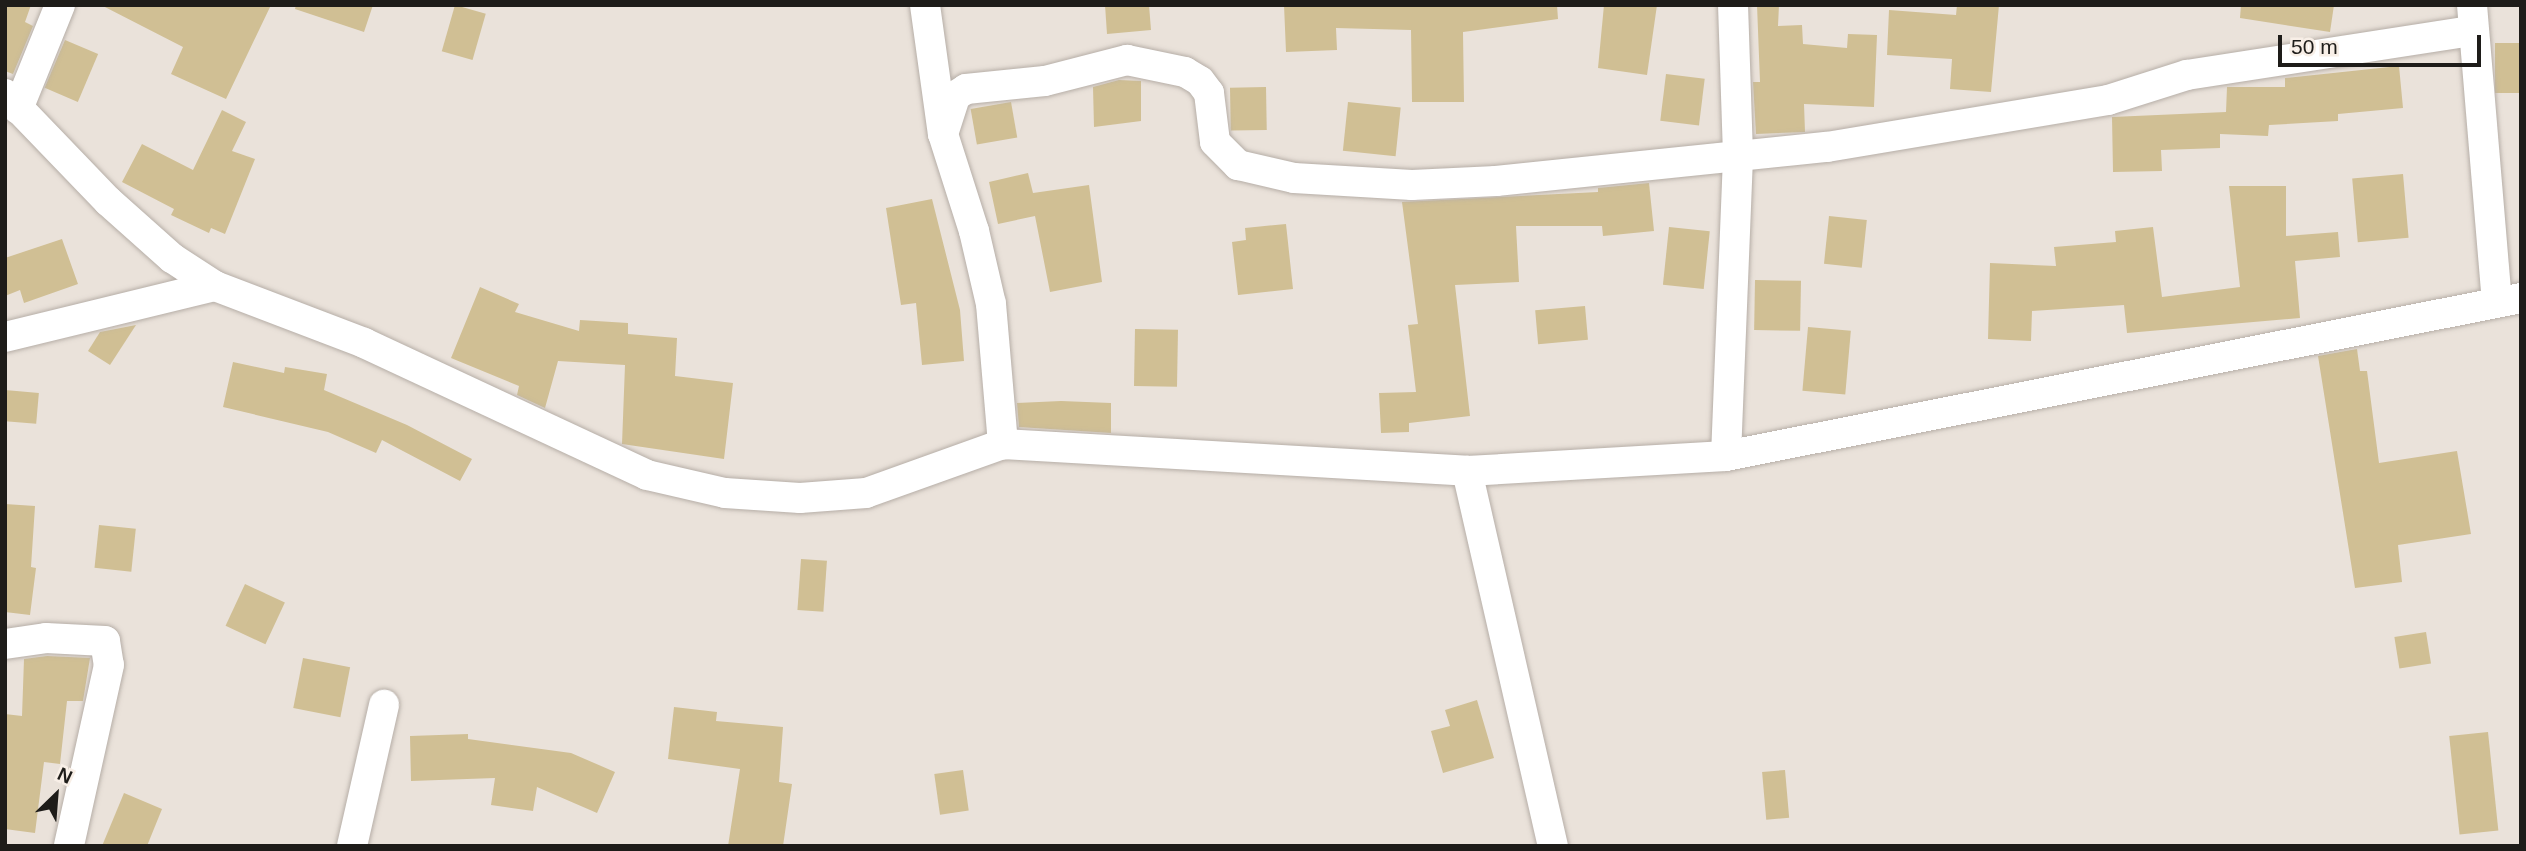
<!DOCTYPE html>
<html>
<head>
<meta charset="utf-8">
<style>
	body { margin:0 }
	#map { position:relative; width:2526px; height:851px; overflow:hidden; background:#eae2da; font-family:Arial,sans-serif }
	div>[style] { position:absolute }
	.building>* { inset:0; background:#d0bf94; transform-origin:0 0 }
	.roads { filter:drop-shadow(0 0 2px #b6aea7) drop-shadow(0 0 2px #b6aea7) }
	.street>* { height:30px; margin:-15px; padding:0 15px; transform-origin:15px; border-radius:15px; background:#fff }
	span { translate:-50% -50%; white-space:nowrap; text-align:center; line-height:1.15; -webkit-text-stroke:5px #f8efe7; paint-order:stroke }
	.frame { position:absolute; inset:0; border:7px solid #1e1c19; pointer-events:none }
	.north { position:absolute; left:21px; top:760px; width:70px; height:70px; -webkit-text-stroke:5px #f8efe7; paint-order:stroke; rotate:25deg; font-size:19px; font-weight:700; line-height:28px; text-align:center; color:#1e1c19 }
	.north::after { content:''; display:block; margin:auto; width:24px; height:32px; background:#1e1c19; clip-path:polygon(50% 0,100% 100%,50% 72%,0 100%) }
	.scale { position:absolute; left:2278px; top:35px; width:203px; height:32px; box-sizing:border-box; border:4px solid #1e1c19; border-top:0; padding-left:9px; font-size:21px; line-height:24px; white-space:nowrap; color:#1e1c19; -webkit-text-stroke:5px #f8efe7; paint-order:stroke }
</style>
</head>
<body>
<div id="map">
	<div class="building">
		<div style="clip-path:polygon(5px 5px,31px 5px,25px 22px,33px 26px,13px 74px,5px 71px)"></div>
		<div style="clip-path:polygon(101px 5px,271px 5px,226px 99px,171px 74px,183px 47px)"></div>
		<div style="clip-path:polygon(296px 5px,373px 5px,364px 32px,295px 9px)"></div>
		<div style="left:455px;top:5px;width:32px;height:48px;rotate:16deg"></div>
		<div style="clip-path:polygon(1105px 5px,1149px 5px,1151px 30px,1107px 34px)"></div>
		<div style="clip-path:polygon(1284px 5px,1557px 5px,1558px 19px,1463px 32px,1464px 102px,1412px 102px,1411px 30px,1336px 28px,1337px 50px,1286px 52px)"></div>
		<div style="clip-path:polygon(1604px 5px,1657px 5px,1647px 75px,1598px 68px)"></div>
		<div style="clip-path:polygon(1757px 5px,1779px 5px,1778px 26px,1802px 25px,1803px 44px,1847px 48px,1848px 34px,1877px 35px,1874px 107px,1804px 104px,1805px 132px,1756px 134px,1753px 82px,1760px 82px)"></div>
		<div style="clip-path:polygon(1957px 5px,1999px 5px,1991px 92px,1950px 89px,1952px 59px,1887px 55px,1889px 10px,1956px 15px)"></div>
		<div style="clip-path:polygon(2241px 5px,2334px 5px,2330px 32px,2240px 18px)"></div>
		<div style="left:65px;top:40px;width:36px;height:52px;rotate:23deg"></div>
		<div style="left:2495px;top:43px;width:26px;height:50px"></div>
		<div style="clip-path:polygon(2399px 66px,2403px 108px,2338px 114px,2338px 121px,2269px 125px,2268px 136px,2220px 134px,2220px 148px,2161px 150px,2162px 171px,2113px 172px,2112px 117px,2226px 112px,2227px 87px,2285px 87px,2285px 78px)"></div>
		<div style="left:1666px;top:74px;width:39px;height:47px;rotate:7deg"></div>
		<div style="clip-path:polygon(1119px 80px,1141px 81px,1141px 121px,1094px 127px,1093px 87px)"></div>
		<div style="left:1266px;top:87px;width:43px;height:36px;rotate:89deg"></div>
		<div style="left:1011px;top:102px;width:36px;height:41px;rotate:80deg"></div>
		<div style="left:1348px;top:102px;width:53px;height:49px;rotate:6deg"></div>
		<div style="clip-path:polygon(222px 110px,246px 122px,232px 151px,255px 159px,225px 234px,211px 228px,209px 233px,171px 215px,174px 209px,122px 182px,142px 144px,193px 170px)"></div>
		<div style="clip-path:polygon(1028px 173px,1033px 193px,1089px 185px,1102px 282px,1050px 292px,1035px 216px,998px 224px,989px 182px)"></div>
		<div style="left:2403px;top:174px;width:64px;height:51px;rotate:85deg"></div>
		<div style="clip-path:polygon(1649px 183px,1654px 231px,1603px 236px,1602px 226px,1516px 226px,1519px 282px,1455px 285px,1470px 416px,1409px 423px,1409px 432px,1381px 433px,1379px 393px,1416px 392px,1408px 325px,1418px 324px,1402px 202px,1598px 192px,1598px 188px)"></div>
		<div style="clip-path:polygon(2229px 186px,2286px 186px,2286px 236px,2338px 232px,2340px 257px,2295px 261px,2300px 318px,2127px 333px,2124px 305px,2032px 311px,2031px 341px,1988px 339px,1990px 263px,2056px 266px,2054px 247px,2116px 242px,2115px 231px,2153px 227px,2162px 297px,2240px 287px)"></div>
		<div style="clip-path:polygon(932px 199px,960px 310px,964px 361px,922px 365px,916px 303px,901px 305px,886px 208px)"></div>
		<div style="left:1829px;top:216px;width:38px;height:48px;rotate:6deg"></div>
		<div style="clip-path:polygon(1286px 224px,1293px 289px,1238px 295px,1232px 242px,1246px 240px,1245px 228px)"></div>
		<div style="left:1669px;top:227px;width:41px;height:58px;rotate:6deg"></div>
		<div style="clip-path:polygon(62px 239px,78px 284px,24px 303px,20px 290px,5px 296px,5px 258px)"></div>
		<div style="left:1755px;top:280px;width:46px;height:50px;rotate:1deg"></div>
		<div style="clip-path:polygon(480px 287px,519px 304px,515px 312px,579px 331px,580px 320px,628px 323px,628px 334px,677px 338px,675px 376px,733px 383px,724px 459px,622px 444px,625px 365px,558px 361px,545px 408px,517px 395px,519px 386px,451px 358px)"></div>
		<div style="left:1585px;top:306px;width:34px;height:50px;rotate:85deg"></div>
		<div style="clip-path:polygon(136px 325px,110px 365px,88px 351px,100px 332px)"></div>
		<div style="left:1808px;top:327px;width:43px;height:64px;rotate:5deg"></div>
		<div style="left:1135px;top:329px;width:43px;height:57px;rotate:1deg"></div>
		<div style="clip-path:polygon(2357px 349px,2360px 371px,2367px 371px,2379px 463px,2457px 451px,2471px 534px,2398px 545px,2402px 582px,2355px 588px,2318px 356px)"></div>
		<div style="clip-path:polygon(233px 362px,284px 373px,285px 367px,327px 374px,324px 390px,407px 425px,472px 459px,460px 481px,382px 440px,376px 453px,328px 432px,223px 407px)"></div>
		<div style="left:5px;top:390px;width:34px;height:31px;rotate:5deg"></div>
		<div style="clip-path:polygon(1061px 401px,1111px 403px,1111px 433px,1019px 427px,1017px 403px)"></div>
		<div style="clip-path:polygon(5px 504px,35px 506px,31px 567px,36px 568px,30px 615px,5px 612px)"></div>
		<div style="left:99px;top:525px;width:37px;height:43px;rotate:6deg"></div>
		<div style="left:801px;top:559px;width:26px;height:51px;rotate:4deg"></div>
		<div style="left:245px;top:584px;width:44px;height:46px;rotate:25deg"></div>
		<div style="left:2426px;top:632px;width:32px;height:32px;rotate:81deg"></div>
		<div style="clip-path:polygon(47px 656px,90px 658px,83px 701px,67px 701px,60px 764px,44px 762px,35px 833px,5px 829px,5px 714px,22px 716px,24px 659px)"></div>
		<div style="left:303px;top:658px;width:48px;height:51px;rotate:11deg"></div>
		<div style="clip-path:polygon(1477px 700px,1494px 758px,1443px 773px,1431px 731px,1450px 726px,1445px 710px)"></div>
		<div style="clip-path:polygon(674px 707px,717px 712px,716px 721px,783px 727px,779px 782px,792px 784px,783px 846px,728px 846px,740px 769px,668px 759px)"></div>
		<div style="left:2488px;top:732px;width:99px;height:39px;rotate:84deg"></div>
		<div style="clip-path:polygon(468px 734px,468px 739px,571px 753px,615px 772px,597px 813px,537px 787px,533px 811px,491px 805px,495px 778px,411px 781px,410px 736px)"></div>
		<div style="left:963px;top:770px;width:41px;height:29px;rotate:82deg"></div>
		<div style="left:1785px;top:770px;width:48px;height:23px;rotate:85deg"></div>
		<div style="clip-path:polygon(124px 793px,162px 809px,147px 846px,102px 846px)"></div>
	</div>
	<div class="roads">
		<div class="street">
			<div style="left:925px;top:5px;width:130px;rotate:82.1deg"></div>
			<div style="left:943px;top:134px;width:102px;rotate:72.3deg"></div>
			<div style="left:974px;top:231px;width:75px;rotate:76.9deg"></div>
			<div style="left:991px;top:304px;width:141px;rotate:85.1deg"></div>
			<div style="left:2472px;top:5px;width:298px;rotate:85.2deg"></div>
			<div style="left:5px;top:94px;width:149px;rotate:46.1deg"></div>
			<div style="left:108px;top:201px;width:86px;rotate:41.7deg"></div>
			<div style="left:172px;top:258px;width:51px;rotate:33.1deg"></div>
			<div style="left:215px;top:286px;width:160px;rotate:20.9deg"></div>
			<div style="left:364px;top:343px;width:312px;rotate:25deg"></div>
			<div style="left:647px;top:475px;width:80px;rotate:13deg"></div>
			<div style="left:725px;top:493px;width:75px;rotate:3.8deg"></div>
			<div style="left:800px;top:498px;width:66px;rotate:-4.3deg"></div>
			<div style="left:866px;top:493px;width:145px;rotate:-19.7deg"></div>
			<div style="left:1003px;top:444px;width:465px;rotate:3.3deg"></div>
			<div style="left:1467px;top:471px;width:259px;rotate:-3.3deg"></div>
			<div style="left:1726px;top:456px;width:811px;rotate:-11.24deg"></div>
			<div style="left:18px;top:109px;width:112px;rotate:-68deg"></div>
			<div style="left:943px;top:134px;width:40px;rotate:-72deg"></div>
			<div style="left:955px;top:96px;width:13px;rotate:-32deg"></div>
			<div style="left:966px;top:89px;width:79px;rotate:-5.8deg"></div>
			<div style="left:1045px;top:81px;width:85px;rotate:-14.4deg"></div>
			<div style="left:1127px;top:60px;width:59px;rotate:11.7deg"></div>
			<div style="left:1185px;top:72px;width:17px;rotate:31deg"></div>
			<div style="left:1200px;top:81px;width:15px;rotate:53deg"></div>
			<div style="left:1209px;top:93px;width:49px;rotate:83deg"></div>
			<div style="left:1215px;top:142px;width:33px;rotate:45deg"></div>
			<div style="left:1238px;top:165px;width:57px;rotate:13.1deg"></div>
			<div style="left:1294px;top:178px;width:118px;rotate:3.4deg"></div>
			<div style="left:1412px;top:185px;width:84px;rotate:-2.7deg"></div>
			<div style="left:1496px;top:181px;width:333px;rotate:-5.9deg"></div>
			<div style="left:1827px;top:147px;width:285px;rotate:-9.5deg"></div>
			<div style="left:2108px;top:100px;width:83px;rotate:-17.6deg"></div>
			<div style="left:2187px;top:75px;width:288px;rotate:-8.8deg"></div>
			<div style="left:5px;top:337px;width:216px;rotate:-13.7deg"></div>
			<div style="left:1726px;top:456px;width:301px;rotate:-87.7deg"></div>
			<div style="left:1738px;top:155px;width:150px;rotate:-91.9deg"></div>
			<div style="left:1467px;top:471px;width:385px;rotate:77.1deg"></div>
			<div style="left:5px;top:644px;width:41px;rotate:-8.3deg"></div>
			<div style="left:46px;top:638px;width:59px;rotate:2.9deg"></div>
			<div style="left:105px;top:641px;width:24px;rotate:81deg"></div>
			<div style="left:109px;top:665px;width:185px;rotate:102.5deg"></div>
			<div style="left:352px;top:846px;width:145px;rotate:-77.2deg"></div>
		</div>
	</div>
	<div class="frame"></div>
	<div class="north">N</div>
	<div class="scale">50 m</div>
</div>
</body>
</html>
